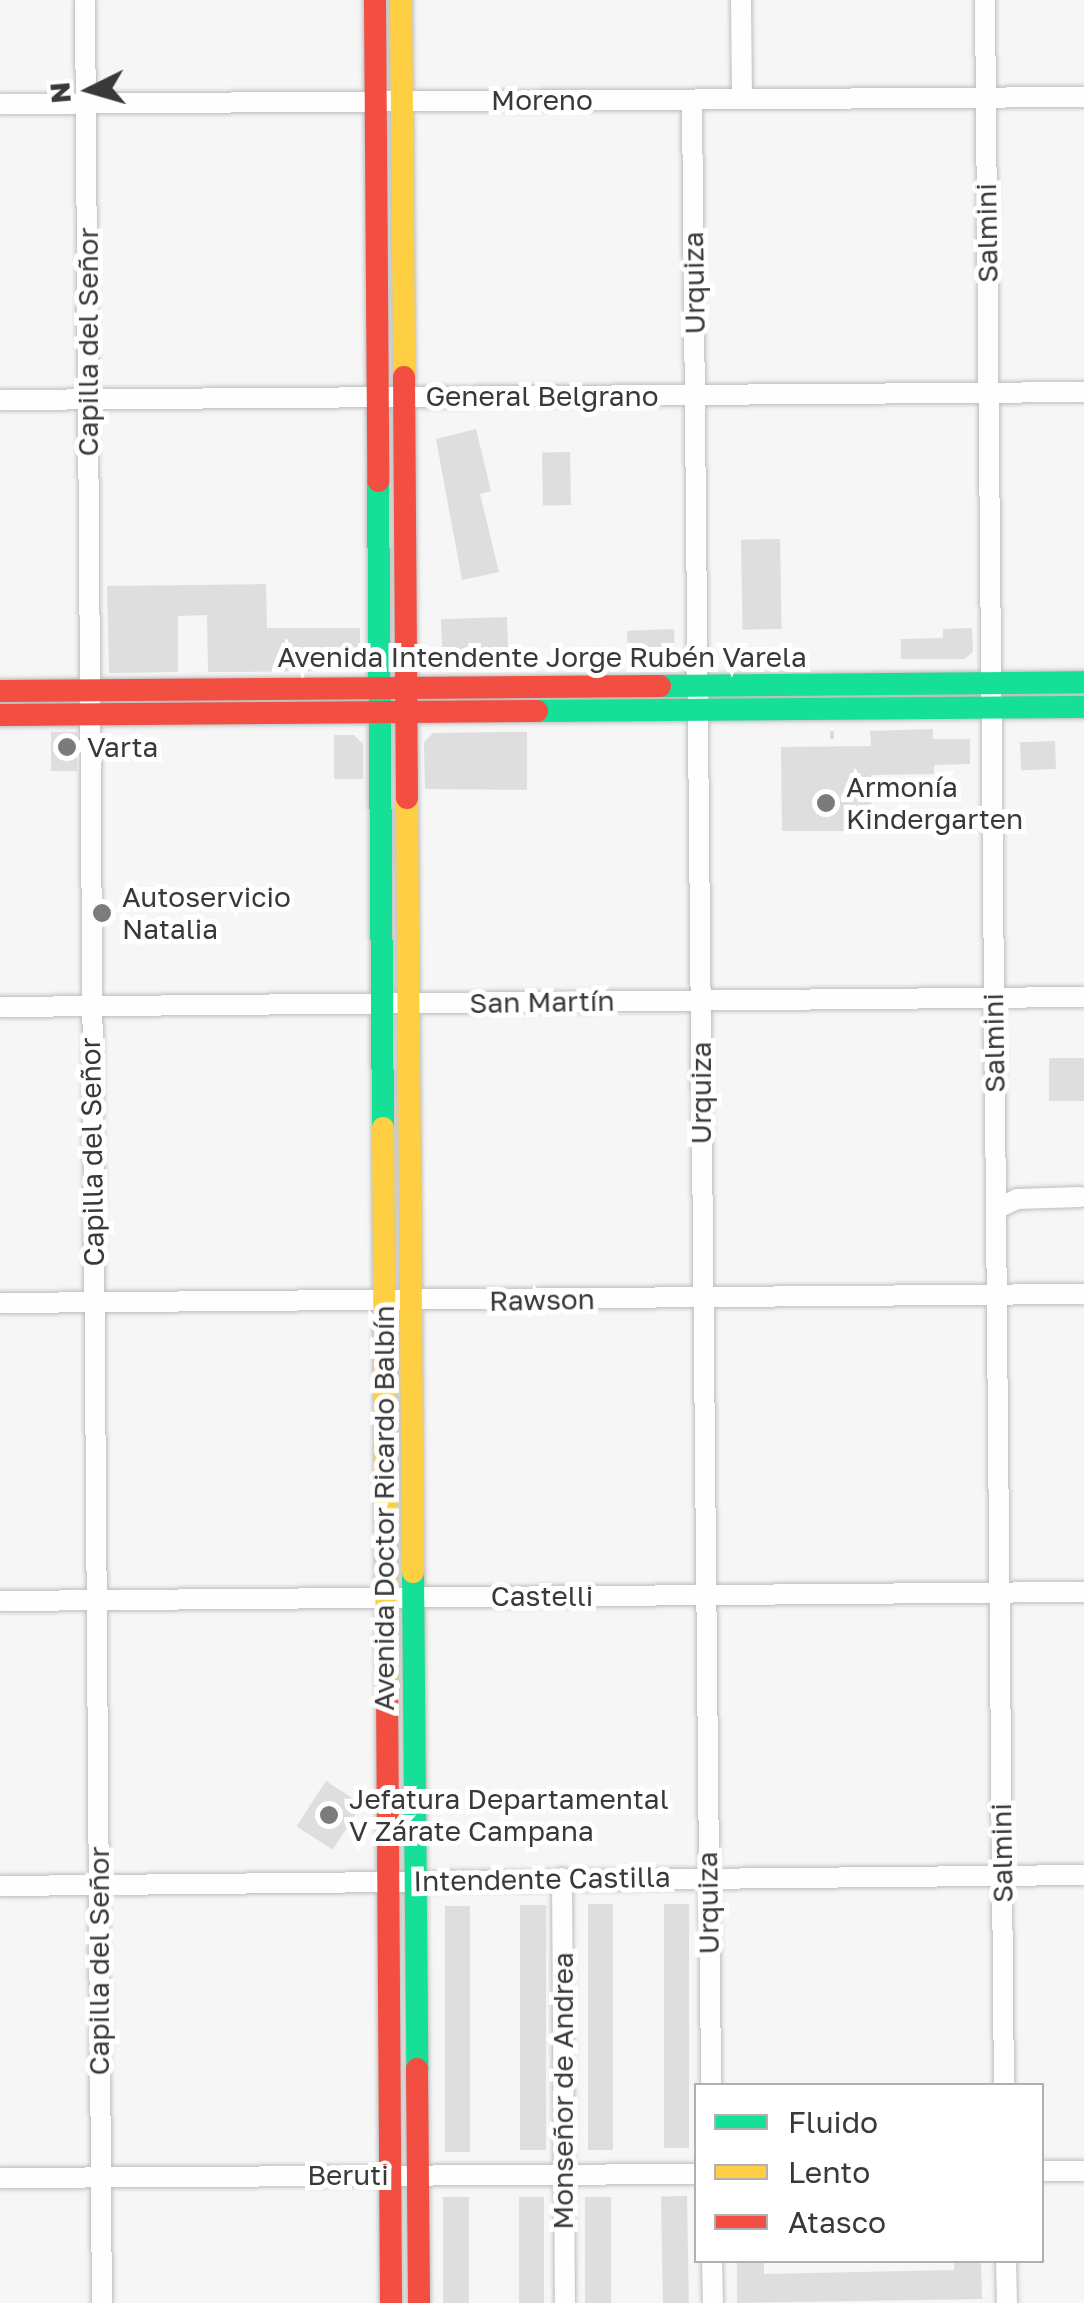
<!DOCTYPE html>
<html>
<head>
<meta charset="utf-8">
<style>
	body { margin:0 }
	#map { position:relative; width:1084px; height:2303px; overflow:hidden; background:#f6f6f7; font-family:"Golos Text",sans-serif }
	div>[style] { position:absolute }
	.building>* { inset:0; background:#dededf; transform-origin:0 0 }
	.path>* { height:4px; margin-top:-2px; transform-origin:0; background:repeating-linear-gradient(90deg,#dcdcde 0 8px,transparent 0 16px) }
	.roads { filter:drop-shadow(0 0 2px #bdbdbd) drop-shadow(0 0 2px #bdbdbd) }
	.street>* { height:20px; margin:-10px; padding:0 10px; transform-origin:10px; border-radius:10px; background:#fefefe }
	.fast>* { height:22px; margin:-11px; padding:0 11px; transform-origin:11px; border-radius:11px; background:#16e098 }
	.slow>* { height:22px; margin:-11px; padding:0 11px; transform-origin:11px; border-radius:11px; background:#ffcf43 }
	.jam>* { height:22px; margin:-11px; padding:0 11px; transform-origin:11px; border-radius:11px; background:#f24e42 }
	.dots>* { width:28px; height:28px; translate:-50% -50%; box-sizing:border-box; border:5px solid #fff; border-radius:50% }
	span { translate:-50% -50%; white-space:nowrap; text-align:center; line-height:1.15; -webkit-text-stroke:10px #fff; paint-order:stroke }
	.street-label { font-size:28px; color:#393939 }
	.poi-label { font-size:28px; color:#393939 }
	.left { translate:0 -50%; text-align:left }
	.legend { position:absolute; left:694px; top:2083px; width:350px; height:180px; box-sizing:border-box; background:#fff; border:2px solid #b0b0b0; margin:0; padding:12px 18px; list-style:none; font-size:30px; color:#393939 }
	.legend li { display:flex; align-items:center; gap:20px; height:50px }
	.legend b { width:50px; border:2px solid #b0b0b0 }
	.north { position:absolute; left:40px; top:40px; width:100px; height:100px; -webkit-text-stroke:8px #fff; paint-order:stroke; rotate:265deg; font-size:28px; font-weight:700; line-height:40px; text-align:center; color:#393939 }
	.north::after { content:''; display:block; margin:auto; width:35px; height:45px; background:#393939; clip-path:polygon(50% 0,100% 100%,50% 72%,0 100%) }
</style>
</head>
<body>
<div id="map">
	<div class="building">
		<div style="clip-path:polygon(476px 429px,491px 491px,480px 494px,499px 572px,462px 580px,436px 439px)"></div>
		<div style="left:570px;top:452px;width:53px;height:28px;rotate:89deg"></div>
		<div style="left:780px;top:539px;width:90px;height:39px;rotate:89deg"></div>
		<div style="clip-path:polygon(266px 584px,267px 628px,360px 628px,360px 664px,352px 671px,208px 672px,207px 615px,178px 616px,178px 672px,109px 673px,107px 586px)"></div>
		<div style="left:507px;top:617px;width:36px;height:66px;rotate:88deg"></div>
		<div style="clip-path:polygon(972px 628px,973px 652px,964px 659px,901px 659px,901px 639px,943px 638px,943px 629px)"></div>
		<div style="left:674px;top:629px;width:30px;height:47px;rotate:88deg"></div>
		<div style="clip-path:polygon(933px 729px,933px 739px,970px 739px,970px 764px,934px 765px,934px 774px,871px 775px,871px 831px,782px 831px,781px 747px,871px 746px,870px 731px)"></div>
		<div style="left:51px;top:732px;width:26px;height:39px"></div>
		<div style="clip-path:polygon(503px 732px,527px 732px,527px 790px,425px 789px,424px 742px,433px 733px)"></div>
		<div style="clip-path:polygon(334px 735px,354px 735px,363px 744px,363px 779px,334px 779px)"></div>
		<div style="left:1055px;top:741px;width:28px;height:35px;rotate:88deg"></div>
		<div style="left:1084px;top:1058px;width:43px;height:35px;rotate:90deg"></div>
		<div style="left:326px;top:1781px;width:43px;height:54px;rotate:33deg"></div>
		<div style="left:588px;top:1904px;width:25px;height:246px"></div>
		<div style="left:664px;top:1904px;width:25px;height:244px"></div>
		<div style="left:546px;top:1905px;width:245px;height:26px;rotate:90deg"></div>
		<div style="left:445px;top:1906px;width:25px;height:246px"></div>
		<div style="left:687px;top:2196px;width:107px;height:26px;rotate:89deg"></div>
		<div style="left:443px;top:2197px;width:26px;height:106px"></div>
		<div style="left:519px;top:2197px;width:25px;height:106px"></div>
		<div style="left:585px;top:2197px;width:26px;height:106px"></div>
		<div style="clip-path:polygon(737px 2260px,764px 2260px,764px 2274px,954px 2270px,954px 2260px,981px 2260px,982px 2299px,737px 2303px)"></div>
	</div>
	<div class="path">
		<div style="left:832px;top:731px;width:15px;rotate:90deg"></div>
	</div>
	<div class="roads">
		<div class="street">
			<div style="left:85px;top:0;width:2303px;rotate:89.58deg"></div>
			<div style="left:741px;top:0;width:99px;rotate:89.4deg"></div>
			<div style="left:985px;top:0;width:2086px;rotate:89.48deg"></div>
			<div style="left:692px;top:100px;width:1986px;rotate:89.45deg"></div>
			<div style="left:0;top:104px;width:1084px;rotate:-0.37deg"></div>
			<div style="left:0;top:400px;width:1084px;rotate:-0.42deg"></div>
			<div style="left:0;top:1007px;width:1084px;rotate:-0.53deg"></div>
			<div style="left:996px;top:1209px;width:23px;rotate:-25deg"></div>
			<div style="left:1017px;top:1199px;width:63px;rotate:-1.8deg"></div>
			<div style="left:0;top:1303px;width:1084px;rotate:-0.48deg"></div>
			<div style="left:0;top:1601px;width:1084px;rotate:-0.48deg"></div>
			<div style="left:562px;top:1878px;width:425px;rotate:89.6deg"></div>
			<div style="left:0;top:1886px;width:1084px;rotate:-0.58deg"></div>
			<div style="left:1042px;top:2171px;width:42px"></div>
			<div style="left:0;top:2178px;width:696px;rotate:-0.33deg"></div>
			<div style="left:712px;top:2260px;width:43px;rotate:88.7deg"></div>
			<div style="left:1006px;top:2260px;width:43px;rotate:88.7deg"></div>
		</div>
		<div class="fast">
			<div style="left:378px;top:481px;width:647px;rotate:89.56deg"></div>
			<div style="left:660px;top:686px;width:424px;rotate:-0.5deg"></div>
			<div style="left:537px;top:711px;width:547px;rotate:-0.42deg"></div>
			<div style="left:413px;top:1572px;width:497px;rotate:89.5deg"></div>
		</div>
		<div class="slow">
			<div style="left:401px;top:0;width:377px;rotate:89.5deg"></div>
			<div style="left:407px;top:798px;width:774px;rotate:89.56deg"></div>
			<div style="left:383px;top:1128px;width:557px;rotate:89.59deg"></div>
		</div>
		<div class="jam">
			<div style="left:375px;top:0;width:481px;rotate:89.6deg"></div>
			<div style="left:404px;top:377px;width:421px;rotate:89.6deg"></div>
			<div style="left:0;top:691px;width:660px;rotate:-0.43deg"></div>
			<div style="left:0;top:715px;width:537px;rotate:-0.43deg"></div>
			<div style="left:387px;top:1685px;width:618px;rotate:89.63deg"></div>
			<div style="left:417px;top:2069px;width:234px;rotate:89.5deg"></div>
		</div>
	</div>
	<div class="dots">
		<div style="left:67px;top:747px;background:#7b7b7c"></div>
		<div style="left:826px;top:803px;background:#7b7b7c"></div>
		<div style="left:102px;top:913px;background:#7b7b7c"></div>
		<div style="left:329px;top:1815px;background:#7b7b7c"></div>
	</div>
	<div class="street-label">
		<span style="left:542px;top:100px">Moreno</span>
		<span style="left:987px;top:233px;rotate:-91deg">Salmini</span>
		<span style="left:694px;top:283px;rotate:-91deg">Urquiza</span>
		<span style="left:88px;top:342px;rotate:-90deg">Capilla del Señor</span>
		<span style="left:542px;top:396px">General Belgrano</span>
		<span style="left:542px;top:657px">Avenida Intendente Jorge Rubén Varela</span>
		<span style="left:542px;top:1002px;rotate:-1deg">San Martín</span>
		<span style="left:994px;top:1043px;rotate:-91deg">Salmini</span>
		<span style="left:701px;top:1093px;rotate:-90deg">Urquiza</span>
		<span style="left:92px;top:1152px;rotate:-91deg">Capilla del Señor</span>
		<span style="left:542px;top:1300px;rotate:-1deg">Rawson</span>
		<span style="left:384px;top:1508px;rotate:-90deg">Avenida Doctor Ricardo Balbín</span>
		<span style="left:542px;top:1596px">Castelli</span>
		<span style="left:1002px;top:1853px;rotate:-91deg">Salmini</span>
		<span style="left:542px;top:1879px;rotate:-1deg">Intendente Castilla</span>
		<span style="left:708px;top:1903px;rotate:-91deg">Urquiza</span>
		<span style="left:99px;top:1961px;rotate:-90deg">Capilla del Señor</span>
		<span style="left:563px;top:2091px;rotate:-90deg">Monseñor de Andrea</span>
		<span style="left:348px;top:2175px">Beruti</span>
	</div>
	<div class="poi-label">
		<span class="left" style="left:87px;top:747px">Varta</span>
		<span class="left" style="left:846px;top:803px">Armonía<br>Kindergarten</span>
		<span class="left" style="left:122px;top:913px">Autoservicio<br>Natalia</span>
		<span class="left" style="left:349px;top:1815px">Jefatura Departamental<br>V Zárate Campana</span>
	</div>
	<ul class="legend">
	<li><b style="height:12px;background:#16e098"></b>Fluido</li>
	<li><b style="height:12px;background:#ffcf43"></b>Lento</li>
	<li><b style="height:12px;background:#f24e42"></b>Atasco</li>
	</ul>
	<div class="north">N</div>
</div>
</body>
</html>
